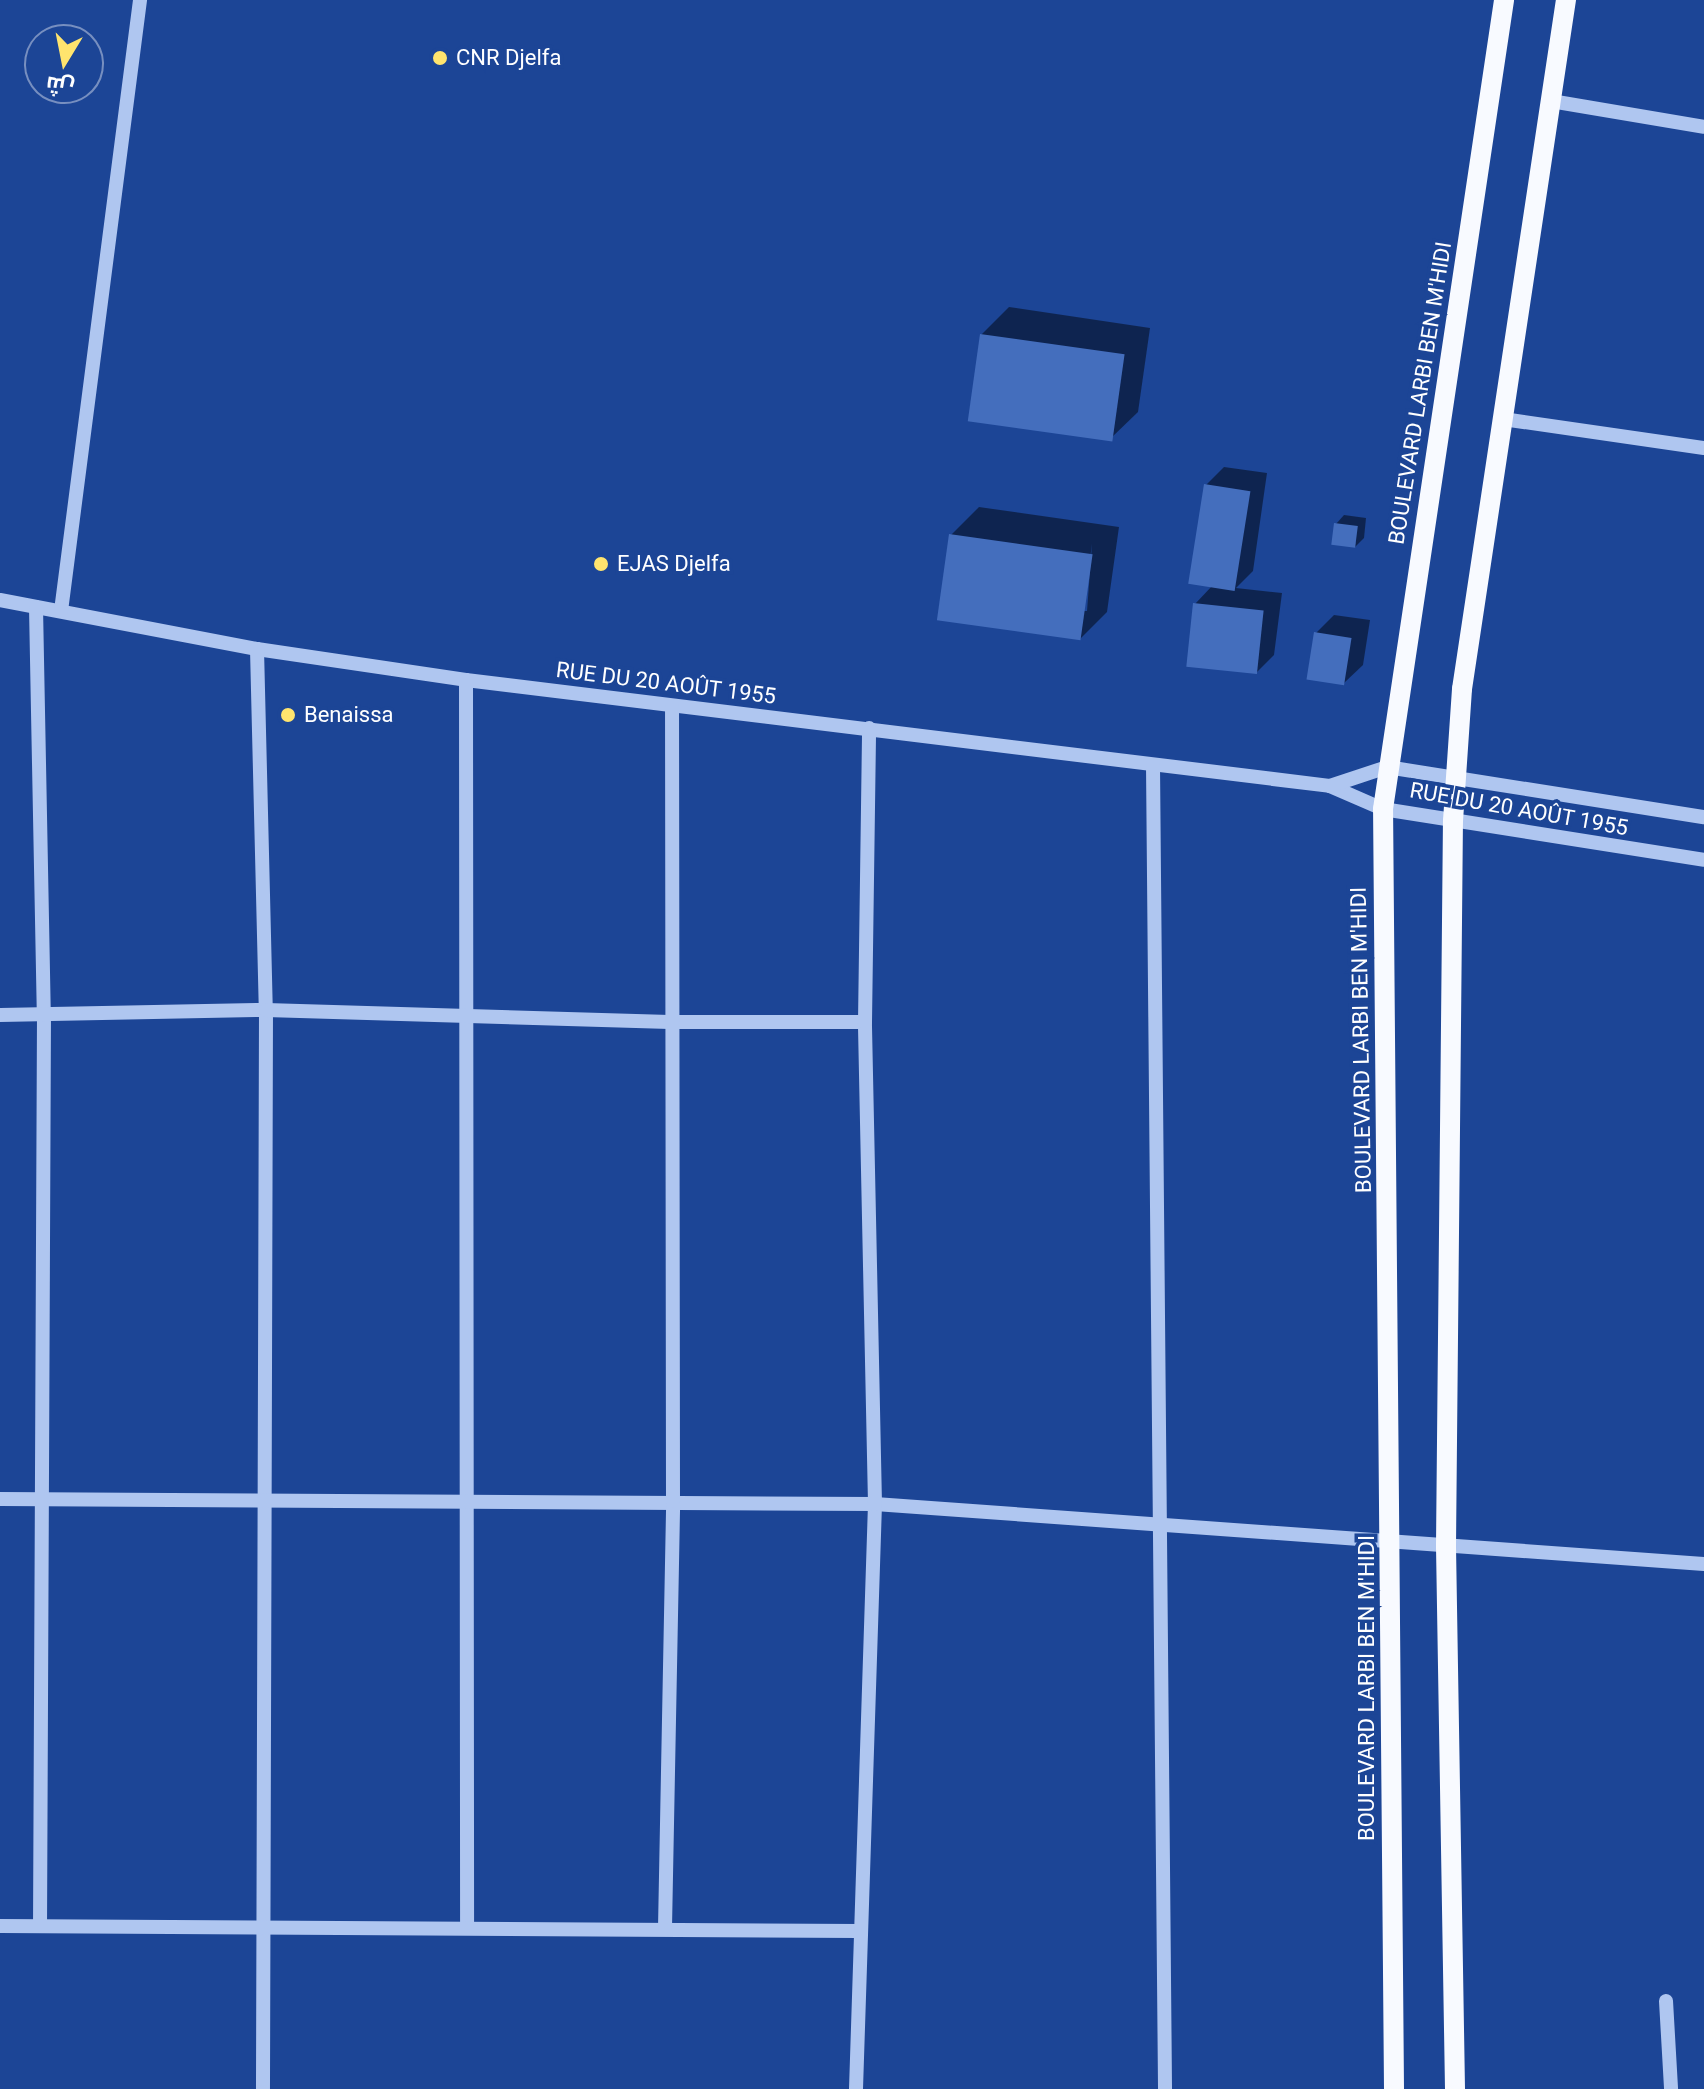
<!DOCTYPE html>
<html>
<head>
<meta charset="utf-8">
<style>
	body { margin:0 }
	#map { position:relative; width:1704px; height:2089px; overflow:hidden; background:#1c4596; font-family:Roboto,Cairo,sans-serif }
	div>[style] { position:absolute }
	.shadow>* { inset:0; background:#0007 }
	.building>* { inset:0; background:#446ebd; transform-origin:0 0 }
	.minor>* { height:14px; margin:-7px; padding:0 7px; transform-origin:7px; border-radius:7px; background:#afc6f0 }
	.major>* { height:20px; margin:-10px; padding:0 10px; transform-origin:10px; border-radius:10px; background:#f8faff }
	.dots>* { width:22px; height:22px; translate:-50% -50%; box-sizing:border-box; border:4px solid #1c4596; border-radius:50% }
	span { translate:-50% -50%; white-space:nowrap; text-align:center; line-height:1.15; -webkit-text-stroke:7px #1c4596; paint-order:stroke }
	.poi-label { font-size:22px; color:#fff }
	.left { translate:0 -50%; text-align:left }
	.street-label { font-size:22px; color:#fff }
	.north { position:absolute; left:24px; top:24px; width:80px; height:80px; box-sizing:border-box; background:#1c4596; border:2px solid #778fc0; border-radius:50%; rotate:190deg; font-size:22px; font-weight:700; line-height:32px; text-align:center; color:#fff }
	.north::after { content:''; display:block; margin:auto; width:28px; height:36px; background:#ffe46e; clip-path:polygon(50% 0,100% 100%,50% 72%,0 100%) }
</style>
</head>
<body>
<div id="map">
	<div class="shadow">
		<div style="clip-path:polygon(1009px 307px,1150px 328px,1138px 412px,1110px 439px,981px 335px)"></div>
		<div style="clip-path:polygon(1224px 467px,1267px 473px,1253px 571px,1236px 588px,1282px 593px,1274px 655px,1256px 673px,1195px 604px,1212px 586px,1206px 485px)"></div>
		<div style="clip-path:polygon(evenodd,979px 507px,1119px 527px,1107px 612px,1080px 639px,951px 535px,979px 507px,1092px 544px,1087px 611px,1083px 611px,1092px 544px)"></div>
		<div style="clip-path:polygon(1344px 515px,1366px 518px,1364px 538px,1355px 547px,1336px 524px)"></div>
		<div style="clip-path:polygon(1334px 615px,1370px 620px,1363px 665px,1344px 683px,1316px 633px)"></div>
	</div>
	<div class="building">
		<div style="left:980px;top:334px;width:146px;height:88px;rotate:8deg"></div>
		<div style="left:1204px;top:484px;width:47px;height:101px;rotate:9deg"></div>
		<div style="left:1334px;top:523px;width:24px;height:22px;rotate:7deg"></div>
		<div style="left:949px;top:534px;width:145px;height:87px;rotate:8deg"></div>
		<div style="left:1193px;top:603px;width:71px;height:64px;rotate:6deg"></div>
		<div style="left:1314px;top:632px;width:38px;height:48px;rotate:9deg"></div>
	</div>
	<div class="minor">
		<div style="left:1551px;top:101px;width:155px;rotate:9.6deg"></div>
		<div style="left:1503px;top:419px;width:203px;rotate:8.2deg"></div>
		<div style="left:0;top:600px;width:262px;rotate:10.8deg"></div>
		<div style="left:257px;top:649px;width:211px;rotate:8.4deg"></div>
		<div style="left:466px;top:680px;width:870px;rotate:6.99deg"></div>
		<div style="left:1330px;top:786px;width:58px;rotate:23.5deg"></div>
		<div style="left:1383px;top:809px;width:325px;rotate:9deg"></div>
		<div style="left:36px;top:607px;width:408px;rotate:88.9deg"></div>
		<div style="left:44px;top:1015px;width:911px;rotate:90.25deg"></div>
		<div style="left:61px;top:611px;width:616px;rotate:-82.63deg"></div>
		<div style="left:257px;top:649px;width:361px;rotate:88.6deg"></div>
		<div style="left:266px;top:1010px;width:1079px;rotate:90.16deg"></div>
		<div style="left:466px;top:680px;width:1247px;rotate:89.95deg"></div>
		<div style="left:1153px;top:765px;width:1324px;rotate:89.48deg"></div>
		<div style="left:1330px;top:786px;width:60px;rotate:-18.4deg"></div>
		<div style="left:1387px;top:767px;width:321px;rotate:9deg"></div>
		<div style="left:0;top:1015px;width:266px;rotate:-1.1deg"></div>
		<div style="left:266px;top:1010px;width:404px;rotate:1.7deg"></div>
		<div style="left:670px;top:1022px;width:195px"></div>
		<div style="left:0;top:1499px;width:875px;rotate:0.33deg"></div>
		<div style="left:875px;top:1504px;width:831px;rotate:4.14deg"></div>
		<div style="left:0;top:1926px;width:859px;rotate:0.33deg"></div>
		<div style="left:665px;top:1928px;width:427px;rotate:-88.9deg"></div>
		<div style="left:673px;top:1501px;width:794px;rotate:-90.07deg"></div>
		<div style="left:1666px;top:2001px;width:88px;rotate:86.7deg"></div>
		<div style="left:856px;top:2089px;width:585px;rotate:-88.14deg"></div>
		<div style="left:875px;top:1504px;width:482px;rotate:-91.2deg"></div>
		<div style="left:865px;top:1022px;width:294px;rotate:-89.2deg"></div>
	</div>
	<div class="major">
		<div style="left:1394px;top:2089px;width:1280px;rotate:-90.49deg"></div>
		<div style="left:1383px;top:809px;width:818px;rotate:-81.49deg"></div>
		<div style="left:1455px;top:2089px;width:543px;rotate:-90.95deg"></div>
		<div style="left:1446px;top:1546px;width:725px;rotate:-89.45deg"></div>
		<div style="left:1453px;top:821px;width:132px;rotate:-86.1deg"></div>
		<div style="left:1462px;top:689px;width:697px;rotate:-81.42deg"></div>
	</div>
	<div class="dots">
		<div style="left:440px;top:58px;background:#ffe46e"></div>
		<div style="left:601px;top:564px;background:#ffe46e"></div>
		<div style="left:288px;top:715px;background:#ffe46e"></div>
	</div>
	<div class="poi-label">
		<span class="left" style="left:456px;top:58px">CNR Djelfa</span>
		<span class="left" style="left:617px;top:564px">EJAS Djelfa</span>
		<span class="left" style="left:304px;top:715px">Benaissa</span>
	</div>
	<div class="street-label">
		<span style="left:1420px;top:393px;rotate:-81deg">BOULEVARD LARBI BEN M'HIDI</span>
		<span style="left:666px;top:683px;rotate:7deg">RUE DU 20 AOÛT 1955</span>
		<span style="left:1519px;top:809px;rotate:10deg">RUE DU 20 AOÛT 1955</span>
		<span style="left:1361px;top:1040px;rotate:-91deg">BOULEVARD LARBI BEN M'HIDI</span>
		<span style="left:1367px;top:1688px;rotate:-90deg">BOULEVARD LARBI BEN M'HIDI</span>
	</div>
	<div class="north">ش</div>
</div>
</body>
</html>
